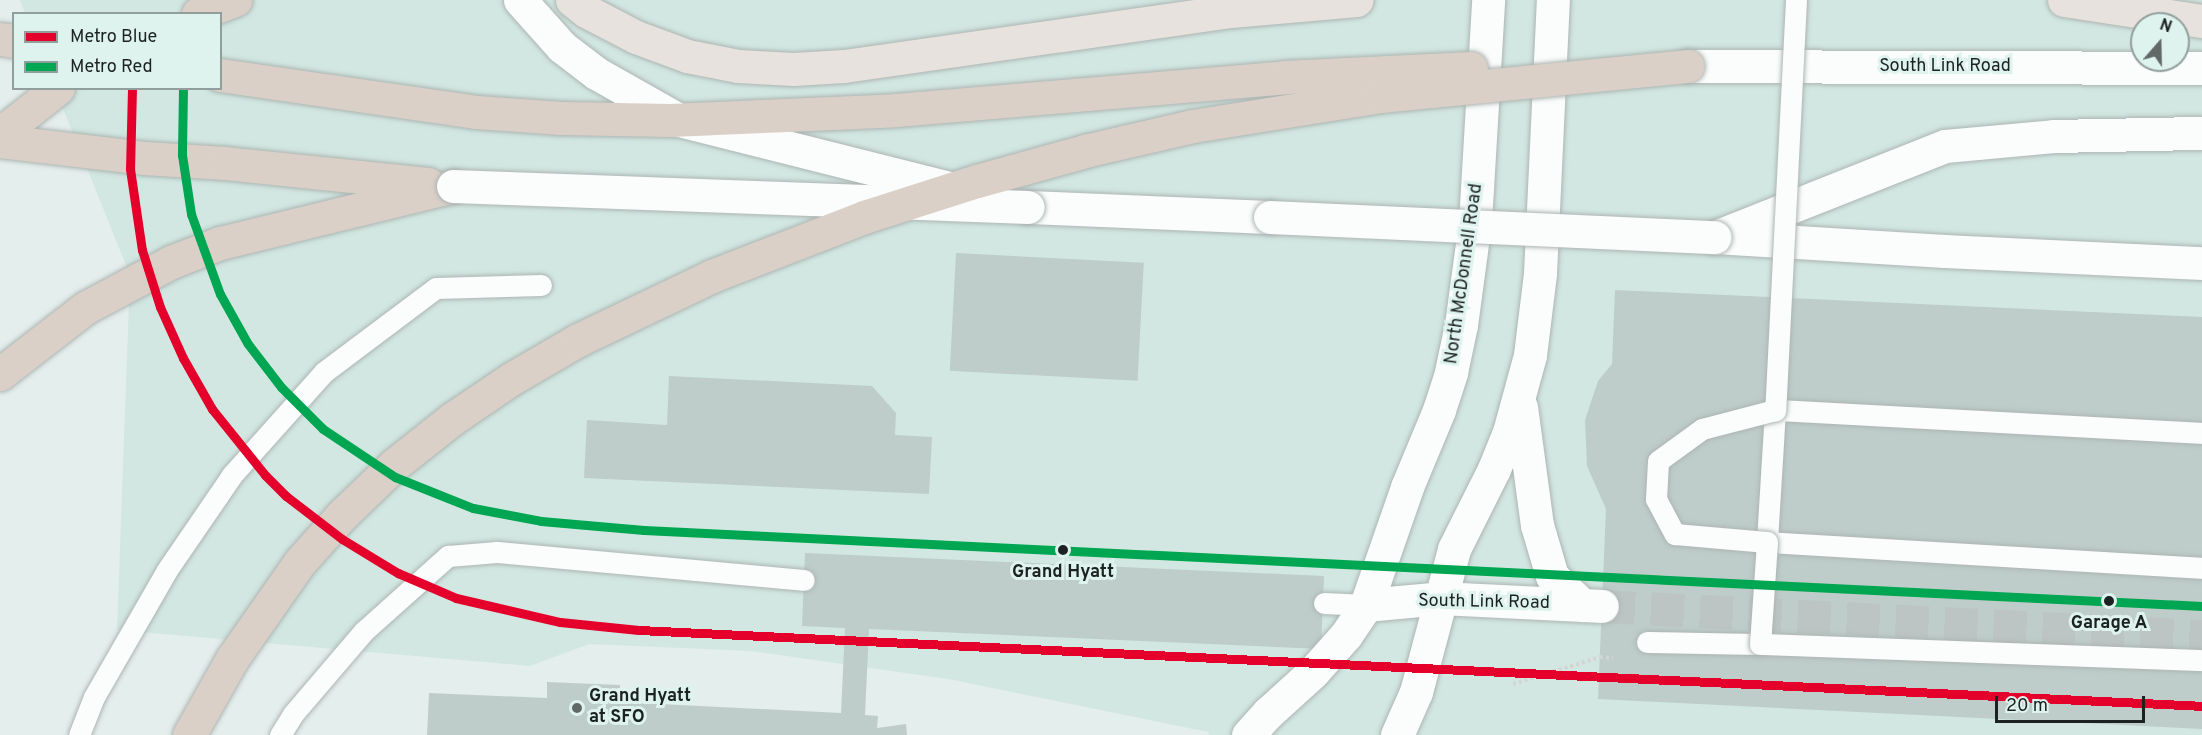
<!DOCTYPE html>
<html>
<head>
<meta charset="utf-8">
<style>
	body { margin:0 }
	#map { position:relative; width:2202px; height:735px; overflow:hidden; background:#e4eeec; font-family:Overpass,sans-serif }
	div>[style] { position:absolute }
	.built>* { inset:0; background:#d2e7e1 }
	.building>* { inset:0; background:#becdca; transform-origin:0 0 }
	.tertiary-tunnel>* { height:33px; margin-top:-16.5px; transform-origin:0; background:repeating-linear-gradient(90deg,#bcc5c3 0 33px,transparent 0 49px) }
	.path>* { height:4px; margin-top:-2px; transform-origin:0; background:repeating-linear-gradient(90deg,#d2d5d4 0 3px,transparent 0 6px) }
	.roads { filter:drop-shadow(0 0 2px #adb5b3) drop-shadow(0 0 2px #adb5b3) }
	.service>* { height:21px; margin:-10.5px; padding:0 10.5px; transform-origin:10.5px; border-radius:10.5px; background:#fbfcfc }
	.tertiary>* { height:33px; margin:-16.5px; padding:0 16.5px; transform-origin:16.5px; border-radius:16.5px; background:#fbfcfc }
	.secondary>* { height:33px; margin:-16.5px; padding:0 16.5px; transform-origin:16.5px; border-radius:16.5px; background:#fbfcfc }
	.primary>* { height:33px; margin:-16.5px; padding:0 16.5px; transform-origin:16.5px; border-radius:16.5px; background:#e7e2dd }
	.motorway>* { height:33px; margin:-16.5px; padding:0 16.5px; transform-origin:16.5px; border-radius:16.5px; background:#dbd0c7 }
	.bridges { filter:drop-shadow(0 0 2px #adb5b3) drop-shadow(0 0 2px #adb5b3) }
	.service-bridge>* { height:21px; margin:-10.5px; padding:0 10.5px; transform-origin:10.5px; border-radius:10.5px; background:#fbfcfc }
	.secondary-bridge>* { height:33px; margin:-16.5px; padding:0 16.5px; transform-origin:16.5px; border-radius:16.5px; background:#fbfcfc }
	.motorway-bridge>* { height:33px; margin:-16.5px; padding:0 16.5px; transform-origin:16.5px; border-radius:16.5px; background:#dbd0c7 }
	.metro-1>* { height:9px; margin:-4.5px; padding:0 4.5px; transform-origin:4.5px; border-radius:4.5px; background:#e4002b }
	.metro-2>* { height:9px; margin:-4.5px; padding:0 4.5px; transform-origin:4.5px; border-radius:4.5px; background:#00a651 }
	.dots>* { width:16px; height:16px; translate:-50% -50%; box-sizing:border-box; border:3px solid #dff3ee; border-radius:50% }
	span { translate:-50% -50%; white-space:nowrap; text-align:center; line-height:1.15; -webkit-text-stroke:6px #dff3ee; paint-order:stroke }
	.street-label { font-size:18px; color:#1b2220 }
	.stop-label { font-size:18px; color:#1b2220; font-weight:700 }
	.poi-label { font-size:18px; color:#1b2220; font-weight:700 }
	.left { translate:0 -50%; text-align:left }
	.legend { position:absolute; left:12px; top:12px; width:210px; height:78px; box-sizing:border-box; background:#dff3ee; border:2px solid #919f9c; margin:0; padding:8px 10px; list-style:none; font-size:18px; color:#1b2220 }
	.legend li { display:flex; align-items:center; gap:12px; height:30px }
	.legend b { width:30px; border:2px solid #919f9c }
	.north { position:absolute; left:2130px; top:12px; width:60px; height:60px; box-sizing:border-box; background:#dff3ee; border:2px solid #919f9c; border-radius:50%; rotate:20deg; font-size:16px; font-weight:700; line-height:24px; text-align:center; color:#1b2220 }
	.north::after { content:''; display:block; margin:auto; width:21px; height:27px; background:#616967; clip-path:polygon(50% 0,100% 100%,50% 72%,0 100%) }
	.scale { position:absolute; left:1995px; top:696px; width:150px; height:27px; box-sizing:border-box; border:3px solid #1b2220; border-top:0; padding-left:8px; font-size:18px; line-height:21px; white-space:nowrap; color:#1b2220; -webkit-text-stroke:4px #dff3ee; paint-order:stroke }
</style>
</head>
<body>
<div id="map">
	<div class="built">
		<div style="clip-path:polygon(evenodd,20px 0,2202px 0,2202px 735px,1209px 735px,1208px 732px,948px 679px,751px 651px,589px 644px,530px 666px,117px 630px,130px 275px,55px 89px,220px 88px,220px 14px,25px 13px,20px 0,2142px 24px,2178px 24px,2178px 60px,2142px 60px,2142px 24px)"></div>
	</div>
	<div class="building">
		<div style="left:956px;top:253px;width:188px;height:118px;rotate:3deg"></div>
		<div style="clip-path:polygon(1615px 290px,2202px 317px,2202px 729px,1598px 699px,1606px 509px,1587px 466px,1585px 420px,1598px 381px,1612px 364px)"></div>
		<div style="clip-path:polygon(669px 376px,872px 386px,896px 413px,895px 435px,932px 437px,929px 494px,584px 478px,587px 420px,667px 425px)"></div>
		<div style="clip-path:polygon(805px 553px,1324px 576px,1321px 649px,869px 629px,865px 715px,878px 716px,877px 728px,906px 724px,907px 735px,427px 735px,429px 693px,547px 698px,547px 682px,620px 685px,620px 702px,841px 713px,845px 628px,802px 626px)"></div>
	</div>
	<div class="tertiary-tunnel">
		<div style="left:1602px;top:606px;width:601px;rotate:2.86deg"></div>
	</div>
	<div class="path">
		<div style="left:1513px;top:684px;width:91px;rotate:-17.2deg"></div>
		<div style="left:1600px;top:657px;width:13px;rotate:4deg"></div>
	</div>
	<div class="roads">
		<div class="service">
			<div style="left:2202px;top:433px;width:428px;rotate:-176.9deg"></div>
			<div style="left:1775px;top:410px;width:132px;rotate:93.5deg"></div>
			<div style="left:1767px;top:542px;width:436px;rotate:3.4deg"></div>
			<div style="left:1324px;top:603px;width:42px;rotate:2.7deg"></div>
			<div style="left:1647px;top:642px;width:113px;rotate:1deg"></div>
			<div style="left:79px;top:735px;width:41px;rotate:-68.5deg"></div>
			<div style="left:94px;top:697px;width:146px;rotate:-60.1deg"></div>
			<div style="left:167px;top:570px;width:115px;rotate:-55.6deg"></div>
			<div style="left:232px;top:475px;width:138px;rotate:-48.2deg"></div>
			<div style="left:324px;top:372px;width:140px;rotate:-36.9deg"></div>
			<div style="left:436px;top:288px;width:105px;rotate:-1.6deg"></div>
			<div style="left:280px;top:735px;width:25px;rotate:-58deg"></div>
			<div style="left:293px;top:714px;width:109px;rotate:-49.5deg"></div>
			<div style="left:364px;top:631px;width:113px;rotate:-41.8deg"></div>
			<div style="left:448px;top:556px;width:49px;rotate:-4.7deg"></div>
			<div style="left:497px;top:552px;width:308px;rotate:5.2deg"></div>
		</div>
		<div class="tertiary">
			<div style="left:1688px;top:66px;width:514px;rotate:0.22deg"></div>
			<div style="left:1715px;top:237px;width:247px;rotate:-21.6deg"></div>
			<div style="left:1945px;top:146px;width:109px;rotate:-5.2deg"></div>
			<div style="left:2054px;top:136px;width:148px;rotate:-1.2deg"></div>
			<div style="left:1521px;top:407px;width:119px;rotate:82.3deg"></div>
			<div style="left:1537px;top:525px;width:53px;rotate:73.6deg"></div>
			<div style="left:1552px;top:576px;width:42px;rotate:44deg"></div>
			<div style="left:1366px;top:605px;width:75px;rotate:-5.3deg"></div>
			<div style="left:1441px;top:598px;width:161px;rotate:2.8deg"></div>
			<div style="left:1248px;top:735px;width:30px;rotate:-48deg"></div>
			<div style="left:1268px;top:713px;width:61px;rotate:-42.3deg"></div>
			<div style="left:1313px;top:672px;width:50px;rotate:-48.3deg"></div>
			<div style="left:1346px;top:635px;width:36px;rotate:-56deg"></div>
			<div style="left:1366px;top:605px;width:125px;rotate:-70.8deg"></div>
			<div style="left:1407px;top:487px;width:83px;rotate:-67.4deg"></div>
			<div style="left:1439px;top:410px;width:40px;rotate:-72deg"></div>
			<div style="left:1451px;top:372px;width:48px;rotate:-78deg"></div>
			<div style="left:1461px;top:325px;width:104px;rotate:-82.3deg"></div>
			<div style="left:1475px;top:222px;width:222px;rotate:-86.6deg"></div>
			<div style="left:1397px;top:735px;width:47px;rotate:-66.2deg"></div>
			<div style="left:1416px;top:692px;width:148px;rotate:-75.1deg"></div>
			<div style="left:1454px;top:549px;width:89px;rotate:-63.4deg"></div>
			<div style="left:1494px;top:469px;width:40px;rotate:-68deg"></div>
			<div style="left:1509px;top:432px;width:80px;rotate:-74.7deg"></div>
			<div style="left:1530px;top:355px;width:83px;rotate:-83deg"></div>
			<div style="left:1540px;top:273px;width:273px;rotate:-87.3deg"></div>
		</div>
		<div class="secondary">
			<div style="left:1028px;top:207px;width:242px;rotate:2.4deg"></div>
			<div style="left:1715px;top:237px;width:230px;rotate:3.5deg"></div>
			<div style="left:1945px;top:251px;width:257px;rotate:2.7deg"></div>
		</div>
		<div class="primary">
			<div style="left:572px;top:0;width:18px;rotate:38deg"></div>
			<div style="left:586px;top:11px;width:56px;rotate:27.5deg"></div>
			<div style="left:636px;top:37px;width:54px;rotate:20.4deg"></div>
			<div style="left:687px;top:56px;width:52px;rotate:11.1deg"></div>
			<div style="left:738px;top:66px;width:55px;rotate:3.1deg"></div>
			<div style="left:793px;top:69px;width:51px;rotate:-3.4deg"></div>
			<div style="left:844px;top:66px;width:391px;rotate:-8.1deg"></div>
			<div style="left:1231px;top:11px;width:126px;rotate:-5deg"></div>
			<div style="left:2064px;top:0;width:140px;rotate:8.7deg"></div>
		</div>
		<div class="motorway">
			<div style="left:198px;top:14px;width:40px;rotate:-21deg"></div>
			<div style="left:0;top:39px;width:14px;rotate:8deg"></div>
			<div style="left:0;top:134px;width:74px;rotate:-38.4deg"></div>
			<div style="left:0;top:141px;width:145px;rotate:6.7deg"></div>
			<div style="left:144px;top:158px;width:81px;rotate:3.5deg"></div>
			<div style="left:225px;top:163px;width:204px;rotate:5.9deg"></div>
			<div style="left:0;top:374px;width:108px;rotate:-37.8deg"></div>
			<div style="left:85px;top:308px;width:98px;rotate:-28.1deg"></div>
			<div style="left:171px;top:262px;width:53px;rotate:-21.2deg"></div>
			<div style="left:220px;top:243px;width:240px;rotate:-13.7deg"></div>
		</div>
	</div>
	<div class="bridges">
		<div class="service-bridge">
			<div style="left:1796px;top:0;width:411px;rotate:92.9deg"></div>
			<div style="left:1775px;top:410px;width:75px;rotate:165.4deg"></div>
			<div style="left:1702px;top:429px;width:54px;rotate:144deg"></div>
			<div style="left:1658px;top:461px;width:38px;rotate:93deg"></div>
			<div style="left:1656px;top:499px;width:40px;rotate:62deg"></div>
			<div style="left:1675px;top:534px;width:92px;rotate:5deg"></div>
			<div style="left:1767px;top:542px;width:102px;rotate:93.9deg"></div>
			<div style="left:1760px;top:644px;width:442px;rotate:2.1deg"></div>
		</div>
		<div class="secondary-bridge">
			<div style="left:520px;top:0;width:63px;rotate:48.2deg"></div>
			<div style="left:562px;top:47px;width:43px;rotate:37.4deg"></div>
			<div style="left:596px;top:73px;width:95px;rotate:29.5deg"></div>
			<div style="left:679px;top:120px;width:292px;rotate:14.1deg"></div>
			<div style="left:453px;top:186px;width:575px;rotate:2.09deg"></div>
			<div style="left:1270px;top:217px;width:445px;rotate:2.6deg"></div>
		</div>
		<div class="motorway-bridge">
			<div style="left:220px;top:75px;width:260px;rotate:8.2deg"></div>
			<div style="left:477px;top:112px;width:84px;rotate:4.1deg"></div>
			<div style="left:561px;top:118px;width:109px;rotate:1.1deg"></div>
			<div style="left:670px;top:120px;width:226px;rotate:-2.5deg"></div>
			<div style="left:896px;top:110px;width:391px;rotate:-4.8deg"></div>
			<div style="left:1286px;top:77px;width:185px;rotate:-2.8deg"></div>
			<div style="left:189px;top:735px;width:87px;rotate:-60.5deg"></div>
			<div style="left:232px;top:659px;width:118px;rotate:-55deg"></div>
			<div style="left:300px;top:562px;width:63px;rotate:-48.2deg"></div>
			<div style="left:342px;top:515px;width:72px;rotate:-43.9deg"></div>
			<div style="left:394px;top:465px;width:74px;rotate:-38.4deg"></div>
			<div style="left:452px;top:419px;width:71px;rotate:-34.1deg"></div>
			<div style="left:511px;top:379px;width:78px;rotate:-30.2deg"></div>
			<div style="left:578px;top:340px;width:148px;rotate:-25.5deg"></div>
			<div style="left:712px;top:276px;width:163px;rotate:-21.2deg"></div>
			<div style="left:864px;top:217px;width:119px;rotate:-17.7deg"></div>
			<div style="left:977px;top:181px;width:116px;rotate:-15.5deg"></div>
			<div style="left:1089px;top:150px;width:107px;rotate:-13deg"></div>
			<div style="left:1193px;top:126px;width:190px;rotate:-9.1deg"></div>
			<div style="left:1381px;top:96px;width:308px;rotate:-5.6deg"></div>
		</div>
	</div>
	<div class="metro-1">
		<div style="left:132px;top:88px;width:81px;rotate:91.4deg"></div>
		<div style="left:130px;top:169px;width:82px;rotate:81.6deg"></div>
		<div style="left:142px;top:250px;width:60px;rotate:72.5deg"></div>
		<div style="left:160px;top:307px;width:56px;rotate:65.7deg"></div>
		<div style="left:183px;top:358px;width:59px;rotate:60.4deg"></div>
		<div style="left:212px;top:409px;width:85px;rotate:51.2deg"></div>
		<div style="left:265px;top:475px;width:30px;rotate:45deg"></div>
		<div style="left:286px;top:496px;width:71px;rotate:37.5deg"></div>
		<div style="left:342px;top:539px;width:66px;rotate:31.3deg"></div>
		<div style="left:398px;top:573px;width:63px;rotate:23.3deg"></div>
		<div style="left:456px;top:598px;width:107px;rotate:13deg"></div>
		<div style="left:560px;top:622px;width:79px;rotate:5.8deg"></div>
		<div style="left:639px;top:630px;width:1565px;rotate:2.78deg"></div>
	</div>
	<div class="metro-2">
		<div style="left:183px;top:88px;width:67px;rotate:90.9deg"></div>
		<div style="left:182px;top:155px;width:60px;rotate:81.3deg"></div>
		<div style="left:191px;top:214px;width:85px;rotate:70.1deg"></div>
		<div style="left:220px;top:294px;width:57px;rotate:60.8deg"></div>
		<div style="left:248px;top:344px;width:54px;rotate:52.5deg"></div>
		<div style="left:281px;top:387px;width:59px;rotate:45deg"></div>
		<div style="left:323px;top:429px;width:87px;rotate:33.7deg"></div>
		<div style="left:395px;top:477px;width:84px;rotate:21.7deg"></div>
		<div style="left:473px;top:508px;width:69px;rotate:10.8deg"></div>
		<div style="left:541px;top:521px;width:103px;rotate:5deg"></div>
		<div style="left:644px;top:530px;width:1560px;rotate:2.79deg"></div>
	</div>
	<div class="dots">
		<div style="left:1063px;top:550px;background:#1b2220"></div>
		<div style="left:2109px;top:601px;background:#1b2220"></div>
		<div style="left:577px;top:708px;background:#616967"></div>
	</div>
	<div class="street-label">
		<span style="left:1945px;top:67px">South Link Road</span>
		<span style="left:1465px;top:274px;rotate:-82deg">North McDonnell Road</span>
		<span style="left:1484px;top:603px;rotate:1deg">South Link Road</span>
	</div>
	<div class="stop-label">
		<span style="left:1063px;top:573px">Grand Hyatt</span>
		<span style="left:2109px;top:624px">Garage A</span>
	</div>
	<div class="poi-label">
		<span class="left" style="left:589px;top:708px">Grand Hyatt<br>at SFO</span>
	</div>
	<ul class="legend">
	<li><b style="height:8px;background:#e4002b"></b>Metro Blue</li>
	<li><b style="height:8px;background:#00a651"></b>Metro Red</li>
	</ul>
	<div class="north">N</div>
	<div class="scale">20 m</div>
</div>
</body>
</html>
